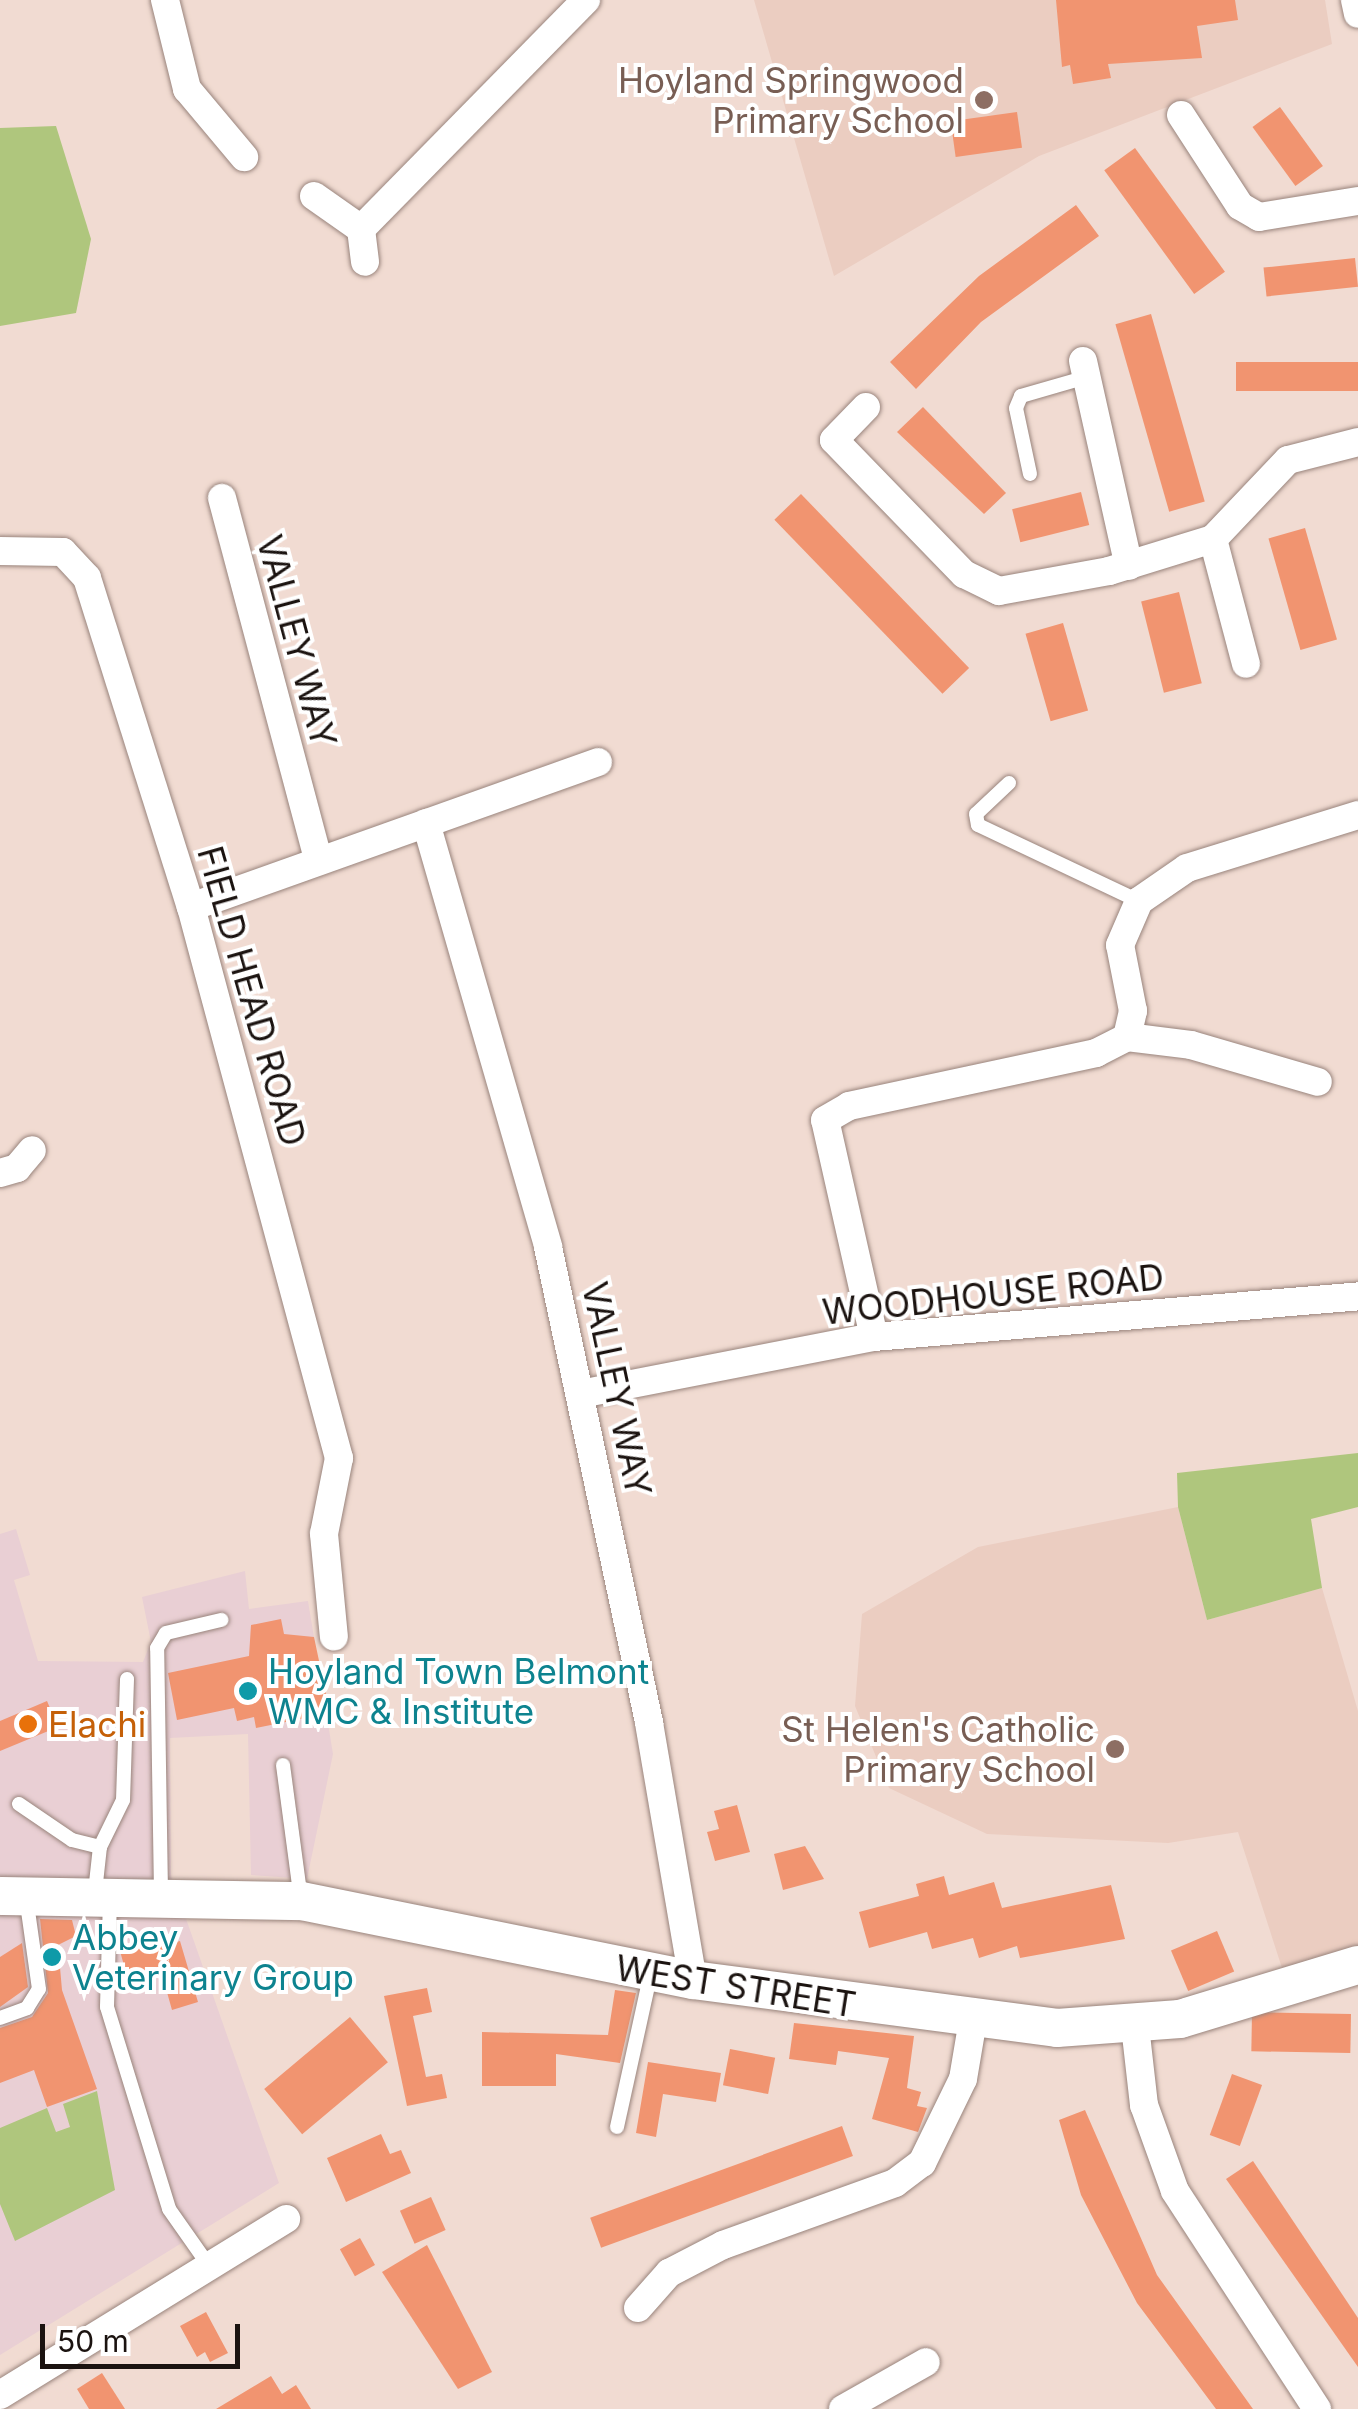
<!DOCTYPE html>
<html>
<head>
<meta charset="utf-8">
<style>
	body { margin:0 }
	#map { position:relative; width:1358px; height:2409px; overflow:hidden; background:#f1dbd2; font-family:Inter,sans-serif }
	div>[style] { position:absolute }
	.commercial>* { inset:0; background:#e9cfd4 }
	.built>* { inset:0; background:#ebcdc1 }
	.green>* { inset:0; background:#afc67d }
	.building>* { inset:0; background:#f19470; transform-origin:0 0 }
	.roads { filter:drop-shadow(0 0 2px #99847c) drop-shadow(0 0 2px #99847c) }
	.lane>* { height:14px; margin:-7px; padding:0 7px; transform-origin:7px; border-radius:7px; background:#fff }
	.street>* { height:28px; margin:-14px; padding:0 14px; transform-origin:14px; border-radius:14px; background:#fff }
	.secondary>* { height:38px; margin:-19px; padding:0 19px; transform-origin:19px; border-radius:19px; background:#fff }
	.dots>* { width:28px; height:28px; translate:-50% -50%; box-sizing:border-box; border:5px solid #fff; border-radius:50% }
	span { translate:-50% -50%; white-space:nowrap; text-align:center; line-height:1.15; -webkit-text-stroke:8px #fff; paint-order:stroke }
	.education-label { font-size:35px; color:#785e54 }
	.right { translate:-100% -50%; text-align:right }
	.street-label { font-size:35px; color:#1b1310 }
	.culture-label { font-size:35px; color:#0d838f }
	.left { translate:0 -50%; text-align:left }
	.food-label { font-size:35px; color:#c56008 }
	.scale { position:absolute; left:40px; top:2324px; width:200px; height:45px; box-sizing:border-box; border:5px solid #1b1310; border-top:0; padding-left:12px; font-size:30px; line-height:35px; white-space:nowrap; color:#1b1310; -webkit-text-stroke:8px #fff; paint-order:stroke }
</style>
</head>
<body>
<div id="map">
	<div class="commercial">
		<div style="clip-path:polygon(16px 1529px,30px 1575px,14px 1580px,38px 1661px,143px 1662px,151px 1642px,142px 1597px,245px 1571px,249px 1609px,308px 1601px,333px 1754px,307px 1879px,251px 1875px,248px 1734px,170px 1738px,171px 1876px,279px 2183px,0 2355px,0 1534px)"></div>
	</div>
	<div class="built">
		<div style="clip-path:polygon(754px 0,1325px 0,1332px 44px,1039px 156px,834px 276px)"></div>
		<div style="clip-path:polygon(1178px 1507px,1207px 1620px,1322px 1588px,1358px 1711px,1358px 1946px,1282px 1968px,1238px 1832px,1168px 1843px,987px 1834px,889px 1788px,855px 1706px,862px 1614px,978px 1547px)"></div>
	</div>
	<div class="green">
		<div style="clip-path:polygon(56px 126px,91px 239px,76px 313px,0 326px,0 128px)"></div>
		<div style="clip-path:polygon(1358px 1453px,1358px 1507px,1311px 1519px,1322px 1588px,1207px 1620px,1178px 1507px,1177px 1473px)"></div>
		<div style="clip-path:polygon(97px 2091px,115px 2190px,15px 2241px,0 2204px,0 2128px,47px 2108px,56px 2132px,70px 2127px,63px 2104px)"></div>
	</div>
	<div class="building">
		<div style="clip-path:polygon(1056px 0,1235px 0,1238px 20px,1197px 26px,1202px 58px,1108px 64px,1111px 78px,1073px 84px,1070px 65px,1062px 67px)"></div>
		<div style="left:1280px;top:107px;width:73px;height:34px;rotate:54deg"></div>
		<div style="left:1017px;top:112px;width:36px;height:67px;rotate:82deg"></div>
		<div style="left:1135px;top:148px;width:153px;height:38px;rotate:54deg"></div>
		<div style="clip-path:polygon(1076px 205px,1099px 236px,981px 322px,916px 389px,890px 362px,979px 276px)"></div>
		<div style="left:1355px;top:258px;width:29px;height:92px;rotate:84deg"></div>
		<div style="left:1151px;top:314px;width:195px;height:37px;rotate:74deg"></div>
		<div style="left:1358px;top:362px;width:29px;height:122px;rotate:90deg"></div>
		<div style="clip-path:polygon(923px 407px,1006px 493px,984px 514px,897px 432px)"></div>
		<div style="left:1081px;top:492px;width:34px;height:71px;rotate:76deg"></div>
		<div style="left:801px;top:494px;width:242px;height:37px;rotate:46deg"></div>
		<div style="left:1305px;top:528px;width:116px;height:38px;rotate:74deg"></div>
		<div style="left:1179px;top:592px;width:94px;height:39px;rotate:76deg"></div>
		<div style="left:1063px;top:623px;width:91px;height:39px;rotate:74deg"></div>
		<div style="clip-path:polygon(281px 1619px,284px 1634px,314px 1637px,330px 1713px,256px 1728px,254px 1717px,237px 1721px,234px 1708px,177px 1720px,168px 1673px,249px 1656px,251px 1625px)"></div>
		<div style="clip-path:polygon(47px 1701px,58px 1727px,0 1751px,0 1721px)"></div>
		<div style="clip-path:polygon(737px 1805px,750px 1852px,715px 1861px,707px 1832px,719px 1829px,714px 1811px)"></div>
		<div style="clip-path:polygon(805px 1846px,824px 1879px,783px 1890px,774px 1854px)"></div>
		<div style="clip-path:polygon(944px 1876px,949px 1895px,994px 1882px,1002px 1908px,1111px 1885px,1125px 1939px,1020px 1958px,1017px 1946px,979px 1958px,973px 1938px,932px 1949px,927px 1932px,869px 1948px,859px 1912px,919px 1896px,916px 1884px)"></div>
		<div style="clip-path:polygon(40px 1919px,72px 1920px,76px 1936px,58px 1945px,62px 1990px,97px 2089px,47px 2107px,34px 2070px,0 2083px,0 2028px,32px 2017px,48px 1993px)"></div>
		<div style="left:1217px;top:1931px;width:44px;height:50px;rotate:67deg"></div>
		<div style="clip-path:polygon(156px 1940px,158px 1947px,180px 1941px,198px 2002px,172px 2010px,161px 1971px,128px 1980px,120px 1951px)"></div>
		<div style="clip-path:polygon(22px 1943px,28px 1987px,0 2007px,0 1957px)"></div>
		<div style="clip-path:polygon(427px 1988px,432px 2012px,413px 2016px,426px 2077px,442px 2074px,447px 2098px,407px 2106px,384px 1996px)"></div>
		<div style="clip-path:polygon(615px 1990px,636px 1993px,620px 2063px,556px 2054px,556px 2086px,482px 2086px,482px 2032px,608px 2035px)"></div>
		<div style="left:1351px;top:2014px;width:39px;height:99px;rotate:91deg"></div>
		<div style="left:350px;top:2017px;width:59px;height:112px;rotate:50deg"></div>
		<div style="clip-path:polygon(794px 2023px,914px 2036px,907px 2088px,921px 2092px,917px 2106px,927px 2108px,918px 2132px,872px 2119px,889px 2058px,838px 2051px,836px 2065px,789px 2059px)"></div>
		<div style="left:730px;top:2049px;width:46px;height:37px;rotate:11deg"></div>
		<div style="clip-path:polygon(648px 2062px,721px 2073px,716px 2102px,663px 2094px,656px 2137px,636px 2133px)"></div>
		<div style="left:1232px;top:2074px;width:32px;height:65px;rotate:20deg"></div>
		<div style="clip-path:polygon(1085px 2110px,1157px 2275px,1253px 2409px,1216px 2409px,1137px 2303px,1081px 2195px,1059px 2120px)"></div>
		<div style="left:842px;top:2126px;width:32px;height:268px;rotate:70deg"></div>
		<div style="clip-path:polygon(381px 2134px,390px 2154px,401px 2150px,411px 2173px,346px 2202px,327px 2158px)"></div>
		<div style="clip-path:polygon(1253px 2161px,1358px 2318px,1358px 2367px,1226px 2179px)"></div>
		<div style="left:431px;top:2197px;width:36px;height:34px;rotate:66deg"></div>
		<div style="left:360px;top:2238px;width:31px;height:23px;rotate:61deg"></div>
		<div style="clip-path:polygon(427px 2245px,492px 2372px,458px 2389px,382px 2272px)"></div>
		<div style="clip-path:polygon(206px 2312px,228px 2353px,210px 2362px,205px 2352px,197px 2357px,180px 2326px)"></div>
		<div style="clip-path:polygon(102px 2373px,125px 2409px,89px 2409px,77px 2389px)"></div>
		<div style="clip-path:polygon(271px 2376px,282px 2394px,296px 2385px,311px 2409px,216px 2409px)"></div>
	</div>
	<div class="roads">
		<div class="lane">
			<div style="left:1030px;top:474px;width:67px;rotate:-102deg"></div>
			<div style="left:1016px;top:408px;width:13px;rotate:-67deg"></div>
			<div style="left:1021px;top:396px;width:69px;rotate:-16.1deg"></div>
			<div style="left:1009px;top:783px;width:45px;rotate:136.8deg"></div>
			<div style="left:976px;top:814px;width:11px;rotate:80deg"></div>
			<div style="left:978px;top:825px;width:178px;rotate:25.3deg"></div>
			<div style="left:283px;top:1765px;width:136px;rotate:82.4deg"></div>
			<div style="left:19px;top:1804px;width:64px;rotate:34.2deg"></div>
			<div style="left:72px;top:1840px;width:29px;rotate:14deg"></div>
			<div style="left:95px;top:1892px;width:45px;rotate:-83.7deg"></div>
			<div style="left:100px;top:1847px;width:52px;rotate:-63.9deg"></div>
			<div style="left:123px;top:1800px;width:121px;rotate:-88.1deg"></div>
			<div style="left:161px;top:1893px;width:245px;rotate:-90.9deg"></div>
			<div style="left:157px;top:1648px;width:17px;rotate:-59deg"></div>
			<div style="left:166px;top:1633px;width:57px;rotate:-13.3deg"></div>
			<div style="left:110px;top:1899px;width:108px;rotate:91.6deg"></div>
			<div style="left:107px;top:2007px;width:211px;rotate:72.9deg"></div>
			<div style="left:169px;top:2209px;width:70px;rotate:54.9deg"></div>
			<div style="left:0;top:2018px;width:29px;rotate:-20deg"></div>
			<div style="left:27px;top:2008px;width:22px;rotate:-58deg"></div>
			<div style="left:39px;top:1989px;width:93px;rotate:-98deg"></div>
			<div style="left:617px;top:2127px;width:158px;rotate:-77.6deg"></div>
		</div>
		<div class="street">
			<div style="left:165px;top:0;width:92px;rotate:76.1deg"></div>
			<div style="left:187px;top:89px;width:89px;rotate:50deg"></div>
			<div style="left:1355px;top:0;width:14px;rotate:78deg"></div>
			<div style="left:1181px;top:115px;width:108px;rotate:57deg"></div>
			<div style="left:1240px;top:206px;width:22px;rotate:30deg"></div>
			<div style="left:1259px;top:217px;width:100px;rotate:-9.2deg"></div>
			<div style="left:314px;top:196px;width:57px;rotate:35.1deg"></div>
			<div style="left:361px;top:229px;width:33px;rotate:83deg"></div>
			<div style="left:361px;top:229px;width:321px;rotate:-45.5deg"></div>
			<div style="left:1083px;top:361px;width:210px;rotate:77.4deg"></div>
			<div style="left:866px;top:407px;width:46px;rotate:134.1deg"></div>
			<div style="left:834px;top:440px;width:187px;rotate:45.9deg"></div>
			<div style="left:964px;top:574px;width:39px;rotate:26deg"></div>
			<div style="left:999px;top:591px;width:112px;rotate:-10.3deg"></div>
			<div style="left:1109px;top:571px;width:109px;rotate:-17.1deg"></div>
			<div style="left:1213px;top:539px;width:109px;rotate:-46.5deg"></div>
			<div style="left:1288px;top:460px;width:72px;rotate:-14.4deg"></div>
			<div style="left:222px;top:498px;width:375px;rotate:75.1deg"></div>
			<div style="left:1213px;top:539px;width:129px;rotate:75.2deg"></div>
			<div style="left:0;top:551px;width:63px;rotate:0.9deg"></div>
			<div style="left:63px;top:552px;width:35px;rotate:47deg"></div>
			<div style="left:87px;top:578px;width:345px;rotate:72.5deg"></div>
			<div style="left:191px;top:907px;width:571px;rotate:74.97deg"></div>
			<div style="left:339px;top:1458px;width:77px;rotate:101.2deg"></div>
			<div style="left:324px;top:1534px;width:103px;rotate:84.5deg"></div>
			<div style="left:426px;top:823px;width:441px;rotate:73.9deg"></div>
			<div style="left:548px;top:1247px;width:487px;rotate:78deg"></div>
			<div style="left:649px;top:1723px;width:261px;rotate:80.3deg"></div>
			<div style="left:191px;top:907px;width:432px;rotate:-19.6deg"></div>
			<div style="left:1127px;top:1037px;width:64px;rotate:7.1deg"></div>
			<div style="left:1191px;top:1045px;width:132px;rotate:16.2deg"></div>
			<div style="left:0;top:1173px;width:18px;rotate:-16deg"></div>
			<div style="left:17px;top:1168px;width:23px;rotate:-50deg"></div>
			<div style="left:874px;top:1337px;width:222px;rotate:-102.7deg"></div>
			<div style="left:825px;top:1120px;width:28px;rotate:-30deg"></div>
			<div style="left:849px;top:1106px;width:253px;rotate:-12.1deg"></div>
			<div style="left:1096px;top:1053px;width:35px;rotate:-27deg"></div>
			<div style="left:1127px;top:1037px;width:27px;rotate:-77deg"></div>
			<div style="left:1133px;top:1011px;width:67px;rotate:-101.1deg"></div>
			<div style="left:1120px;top:945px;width:48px;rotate:-66.6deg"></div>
			<div style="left:1139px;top:901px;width:58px;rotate:-34.5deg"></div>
			<div style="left:1187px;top:868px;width:179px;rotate:-17.2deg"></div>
			<div style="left:580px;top:1394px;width:299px;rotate:-11deg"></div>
			<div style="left:874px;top:1337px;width:486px;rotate:-4.8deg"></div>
			<div style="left:1135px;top:2026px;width:80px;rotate:83.5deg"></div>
			<div style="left:1144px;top:2105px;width:91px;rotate:70.2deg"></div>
			<div style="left:1175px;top:2191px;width:260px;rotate:56.9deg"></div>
			<div style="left:638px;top:2308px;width:47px;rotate:-48.5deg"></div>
			<div style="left:669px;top:2273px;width:61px;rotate:-27.4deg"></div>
			<div style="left:723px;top:2245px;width:183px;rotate:-19.8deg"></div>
			<div style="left:895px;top:2183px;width:34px;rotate:-37deg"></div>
			<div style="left:922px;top:2163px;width:93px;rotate:-64deg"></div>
			<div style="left:963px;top:2079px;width:60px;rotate:-80.4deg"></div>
			<div style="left:0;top:2395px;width:336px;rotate:-31.6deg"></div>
			<div style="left:843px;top:2409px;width:95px;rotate:-29.5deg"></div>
		</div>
		<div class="secondary">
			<div style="left:0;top:1896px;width:301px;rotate:1deg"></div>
			<div style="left:301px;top:1901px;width:400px;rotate:11.4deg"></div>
			<div style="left:693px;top:1980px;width:367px;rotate:7.5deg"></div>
			<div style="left:1057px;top:2028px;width:123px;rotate:-4.2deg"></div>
			<div style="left:1180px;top:2019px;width:186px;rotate:-16.9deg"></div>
		</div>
	</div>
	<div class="dots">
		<div style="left:984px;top:100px;background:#8d6e63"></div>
		<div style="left:248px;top:1691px;background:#0f9aa8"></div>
		<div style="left:28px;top:1724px;background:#e8710a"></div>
		<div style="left:1115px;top:1749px;background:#8d6e63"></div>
		<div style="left:52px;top:1957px;background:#0f9aa8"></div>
	</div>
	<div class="education-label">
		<span class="right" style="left:964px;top:100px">Hoyland Springwood<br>Primary School</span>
		<span class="right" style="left:1095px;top:1749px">St Helen's Catholic<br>Primary School</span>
	</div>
	<div class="street-label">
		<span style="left:297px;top:641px;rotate:75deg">VALLEY WAY</span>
		<span style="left:252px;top:996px;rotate:74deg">FIELD HEAD ROAD</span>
		<span style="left:993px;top:1294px;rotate:-6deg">WOODHOUSE ROAD</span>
		<span style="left:617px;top:1389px;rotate:78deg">VALLEY WAY</span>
		<span style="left:736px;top:1986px;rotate:9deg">WEST STREET</span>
	</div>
	<div class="culture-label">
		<span class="left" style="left:268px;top:1691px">Hoyland Town Belmont<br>WMC &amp; Institute</span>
		<span class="left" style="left:72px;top:1957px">Abbey<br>Veterinary Group</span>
	</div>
	<div class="food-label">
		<span class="left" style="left:48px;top:1724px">Elachi</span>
	</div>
	<div class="scale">50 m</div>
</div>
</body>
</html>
